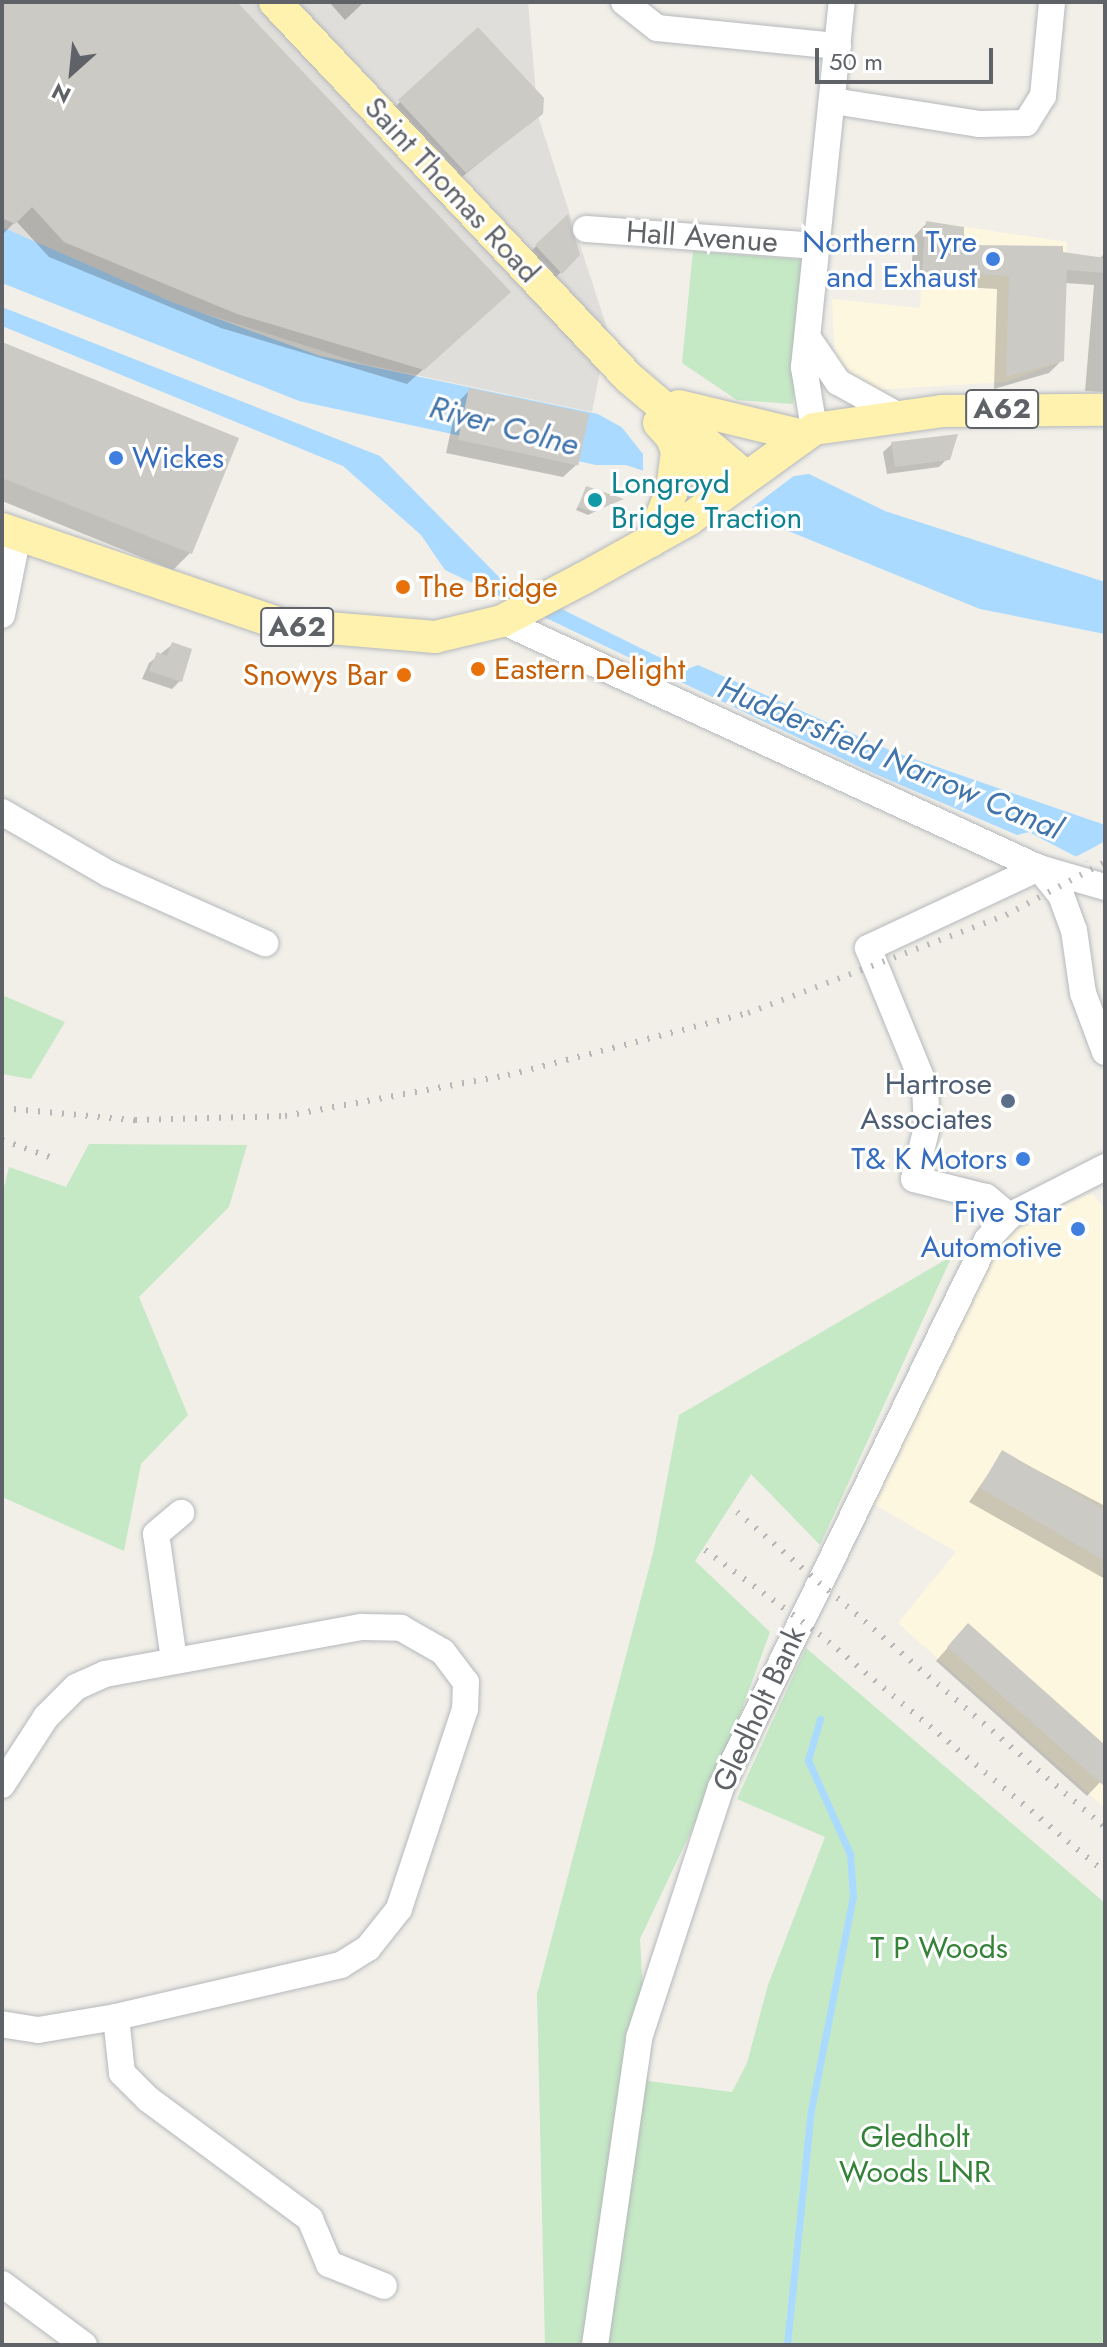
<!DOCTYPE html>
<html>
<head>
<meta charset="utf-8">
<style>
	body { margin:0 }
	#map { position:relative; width:1107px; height:2347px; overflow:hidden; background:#f1efe8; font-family:Jost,sans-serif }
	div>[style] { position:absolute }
	.commercial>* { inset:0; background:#fef7e0 }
	.industrial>* { inset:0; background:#e0deda }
	.green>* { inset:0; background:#c5e8c5 }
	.water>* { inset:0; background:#aadaff }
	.pier>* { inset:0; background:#f1efe8 }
	.shadow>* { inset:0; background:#0003 }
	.stream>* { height:7px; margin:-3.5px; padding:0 3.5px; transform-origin:3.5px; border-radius:3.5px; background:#aadaff }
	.building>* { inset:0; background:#cccac5; transform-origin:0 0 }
	.roads { filter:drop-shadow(0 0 2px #b5b8bc) drop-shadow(0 0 2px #b5b8bc) }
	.minor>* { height:26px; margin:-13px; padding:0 13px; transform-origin:13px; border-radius:13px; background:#fff }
	.major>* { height:32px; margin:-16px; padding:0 16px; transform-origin:16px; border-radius:16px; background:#fff2af }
	.rail>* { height:6px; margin-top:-3px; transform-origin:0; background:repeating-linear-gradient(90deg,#b6b7b8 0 2px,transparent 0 12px) }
	.dots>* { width:22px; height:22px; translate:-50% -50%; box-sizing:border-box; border:4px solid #fff; border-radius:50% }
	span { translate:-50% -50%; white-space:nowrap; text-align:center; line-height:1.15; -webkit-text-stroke:6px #fff; paint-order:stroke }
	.shield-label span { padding:2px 6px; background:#fff; border:2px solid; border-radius:6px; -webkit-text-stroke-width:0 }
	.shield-label { font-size:28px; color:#5f6368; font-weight:700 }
	.street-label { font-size:30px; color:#5f6368 }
	.shop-label { font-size:30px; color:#366cbe }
	.right { translate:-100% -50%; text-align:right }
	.left { translate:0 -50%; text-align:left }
	.culture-label { font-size:30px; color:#0d838f }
	.food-label { font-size:30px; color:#c56008 }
	.service-label { font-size:30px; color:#4e5e75 }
	.park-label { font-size:30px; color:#348238 }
	.water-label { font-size:32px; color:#4174aa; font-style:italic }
	.frame { position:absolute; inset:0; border:4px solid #5f6368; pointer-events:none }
	.north { position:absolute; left:32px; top:32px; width:80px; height:80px; -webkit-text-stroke:6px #fff; paint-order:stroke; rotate:207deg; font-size:22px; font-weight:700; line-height:32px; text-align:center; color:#5f6368 }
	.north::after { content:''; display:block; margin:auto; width:28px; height:36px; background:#5f6368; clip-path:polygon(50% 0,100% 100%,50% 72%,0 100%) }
	.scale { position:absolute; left:815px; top:48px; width:178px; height:36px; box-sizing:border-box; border:4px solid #5f6368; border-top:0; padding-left:10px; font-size:24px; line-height:28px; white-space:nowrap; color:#5f6368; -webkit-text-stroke:6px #fff; paint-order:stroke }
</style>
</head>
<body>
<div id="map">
	<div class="commercial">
		<div style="clip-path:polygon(926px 221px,1067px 242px,1064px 361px,1006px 382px,872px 390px,835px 363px,832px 299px,920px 308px)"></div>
		<div style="clip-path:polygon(1092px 1193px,1105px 1209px,1105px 1808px,898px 1623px,956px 1552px,862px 1497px,997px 1251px,1017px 1225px)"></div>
	</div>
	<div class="industrial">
		<div style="clip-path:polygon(2px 2px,528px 2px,538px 116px,608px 331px,592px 412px,363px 364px,184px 307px,2px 234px)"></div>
	</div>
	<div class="green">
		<div style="clip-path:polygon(693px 251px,805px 260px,793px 404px,737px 400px,682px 363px)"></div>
		<div style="clip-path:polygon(2px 995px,65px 1022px,31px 1079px,2px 1074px)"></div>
		<div style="clip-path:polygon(89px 1144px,247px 1145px,229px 1207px,139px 1297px,188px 1415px,141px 1464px,124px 1551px,2px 1497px,2px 1196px,9px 1167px,66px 1187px)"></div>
		<div style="clip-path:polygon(952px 1256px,820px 1545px,751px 1474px,695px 1561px,770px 1632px,720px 1770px,640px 1939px,648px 2081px,732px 2092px,747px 2063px,768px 1985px,825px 1837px,737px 1799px,806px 1648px,1105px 1903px,1105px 2345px,545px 2345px,537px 1994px,654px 1549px,679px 1415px)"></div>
	</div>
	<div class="water">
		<div style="clip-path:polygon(2px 227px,172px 302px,320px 356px,598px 414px,641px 438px,787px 477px,809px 474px,885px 511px,1105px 582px,1105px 634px,980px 609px,776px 526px,754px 508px,626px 465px,596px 465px,299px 401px,2px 283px)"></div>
		<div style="clip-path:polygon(2px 307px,380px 456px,501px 579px,685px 670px,698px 665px,894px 752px,1105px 825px,1105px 860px,1086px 862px,1029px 832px,1017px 835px,866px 770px,445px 570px,421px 535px,343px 466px,2px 326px)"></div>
	</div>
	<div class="pier">
		<div style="clip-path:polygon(616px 420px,680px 451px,799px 472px,749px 510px,643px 475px,643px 454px)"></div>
		<div style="clip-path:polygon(1105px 841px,1105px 864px,1071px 859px,1089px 850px)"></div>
	</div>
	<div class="shadow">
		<div style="clip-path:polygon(2px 2px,235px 2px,493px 306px,407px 384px,221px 328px,49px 257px,16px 221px,2px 235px)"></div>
		<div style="clip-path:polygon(329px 2px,364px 2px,345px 20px)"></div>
		<div style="clip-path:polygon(478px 29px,541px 113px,447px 189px,382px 119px)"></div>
		<div style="clip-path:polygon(567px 217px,578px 255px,552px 281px,528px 254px)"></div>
		<div style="clip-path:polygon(927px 223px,962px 247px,1099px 259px,1105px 253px,1105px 392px,1085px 391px,1094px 285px,1065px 283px,1062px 360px,1049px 373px,994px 389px,997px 289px,910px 284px,914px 236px)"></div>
		<div style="clip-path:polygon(2px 345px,190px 553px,173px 570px,2px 501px)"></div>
		<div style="clip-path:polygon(470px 390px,576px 465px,563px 477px,446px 453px,457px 403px)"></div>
		<div style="clip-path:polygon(892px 444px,948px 458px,939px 467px,887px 474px,883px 452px)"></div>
		<div style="clip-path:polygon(587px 488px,620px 499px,588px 515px,576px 510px)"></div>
		<div style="clip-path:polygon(173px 644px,180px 681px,172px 689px,142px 679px,149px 663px)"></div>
		<div style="clip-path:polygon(1003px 1452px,1105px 1506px,1105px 1579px,969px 1502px)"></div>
		<div style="clip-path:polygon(956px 1638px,1105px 1747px,1105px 1777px,1087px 1796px,936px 1661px)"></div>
	</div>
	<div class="stream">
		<div style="left:787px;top:2345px;width:236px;rotate:-84.2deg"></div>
		<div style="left:811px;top:2110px;width:218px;rotate:-78.9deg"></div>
		<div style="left:853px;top:1896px;width:42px;rotate:-94.1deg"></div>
		<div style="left:850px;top:1854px;width:103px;rotate:-114.1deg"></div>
		<div style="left:808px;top:1760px;width:43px;rotate:-73.7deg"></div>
	</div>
	<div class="building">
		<div style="clip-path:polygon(2px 2px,237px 2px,511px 292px,424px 370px,237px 314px,64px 242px,32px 207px,15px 224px,2px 218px)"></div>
		<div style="clip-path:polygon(478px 27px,544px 98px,543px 114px,466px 173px,398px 100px)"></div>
		<div style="clip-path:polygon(568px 214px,580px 255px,562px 274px,535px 245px)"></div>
		<div style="clip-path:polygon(926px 221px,964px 227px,964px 245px,1063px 246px,1063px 252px,1105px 258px,1105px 273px,1067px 270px,1064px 361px,1006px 377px,1009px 276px,922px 271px)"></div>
		<div style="clip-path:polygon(2px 342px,239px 438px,192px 554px,2px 478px)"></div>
		<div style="left:469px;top:388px;width:123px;height:53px;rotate:12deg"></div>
		<div style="clip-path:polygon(958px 434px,950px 460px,895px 467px,891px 442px)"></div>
		<div style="clip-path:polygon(586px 486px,624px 499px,593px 512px,578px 507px)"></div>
		<div style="clip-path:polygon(172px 642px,192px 649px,182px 682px,149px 671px,157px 652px,167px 656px)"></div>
		<div style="clip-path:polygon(1002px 1450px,1105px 1510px,1105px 1561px,980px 1488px)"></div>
		<div style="clip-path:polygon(968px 1623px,1105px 1745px,1105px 1787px,947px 1647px)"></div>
	</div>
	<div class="roads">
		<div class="minor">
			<div style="left:624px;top:2px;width:42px;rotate:38.2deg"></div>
			<div style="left:657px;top:28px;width:182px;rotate:5.7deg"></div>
			<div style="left:833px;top:101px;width:149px;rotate:8.9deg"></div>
			<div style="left:980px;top:124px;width:46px;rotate:-1.2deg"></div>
			<div style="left:1026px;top:123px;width:32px;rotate:-58deg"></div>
			<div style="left:1043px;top:96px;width:94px;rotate:-84.5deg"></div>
			<div style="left:586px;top:229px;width:232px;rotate:4.2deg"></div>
			<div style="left:810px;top:341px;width:50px;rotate:55.7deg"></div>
			<div style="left:838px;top:382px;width:70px;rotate:29.1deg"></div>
			<div style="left:814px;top:429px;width:63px;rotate:-99.2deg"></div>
			<div style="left:804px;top:367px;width:367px;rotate:-84.1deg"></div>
			<div style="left:2px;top:615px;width:82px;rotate:-78.7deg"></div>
			<div style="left:502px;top:621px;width:591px;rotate:24.7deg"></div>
			<div style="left:1039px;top:868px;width:35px;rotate:51deg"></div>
			<div style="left:1061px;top:895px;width:37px;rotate:70deg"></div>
			<div style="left:1074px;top:930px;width:64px;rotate:81.9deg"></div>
			<div style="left:1083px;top:993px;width:63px;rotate:69.6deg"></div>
			<div style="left:2px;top:812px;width:124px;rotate:30.1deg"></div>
			<div style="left:109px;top:874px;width:171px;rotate:23.9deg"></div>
			<div style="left:1039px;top:868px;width:69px;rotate:16.1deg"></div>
			<div style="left:1009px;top:1216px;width:30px;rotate:-140deg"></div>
			<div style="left:986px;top:1197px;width:74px;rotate:-166deg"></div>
			<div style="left:914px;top:1179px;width:54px;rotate:-76deg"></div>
			<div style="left:927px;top:1127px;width:40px;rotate:-92.9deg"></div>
			<div style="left:925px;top:1087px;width:150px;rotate:-112.3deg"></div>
			<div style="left:868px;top:948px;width:189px;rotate:-25.1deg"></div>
			<div style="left:174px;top:1660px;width:127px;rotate:-98.1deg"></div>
			<div style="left:156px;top:1534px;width:33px;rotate:-40deg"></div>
			<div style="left:2px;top:1785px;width:81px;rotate:-57.1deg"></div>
			<div style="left:46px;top:1717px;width:42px;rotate:-45deg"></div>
			<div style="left:76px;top:1687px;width:32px;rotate:-24deg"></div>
			<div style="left:105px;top:1674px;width:261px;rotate:-10.4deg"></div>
			<div style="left:362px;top:1627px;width:39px;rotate:1deg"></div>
			<div style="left:401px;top:1628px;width:48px;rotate:29.7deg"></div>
			<div style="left:443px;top:1652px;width:38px;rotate:53deg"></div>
			<div style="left:466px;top:1682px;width:27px;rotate:92deg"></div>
			<div style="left:465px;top:1709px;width:211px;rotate:108.3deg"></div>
			<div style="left:399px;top:1909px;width:50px;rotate:128.5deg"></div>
			<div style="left:368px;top:1948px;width:32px;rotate:148deg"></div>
			<div style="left:341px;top:1965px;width:231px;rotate:167deg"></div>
			<div style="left:116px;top:2017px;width:79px;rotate:170.5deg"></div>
			<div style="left:38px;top:2030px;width:36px;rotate:-171deg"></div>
			<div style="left:116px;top:2017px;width:56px;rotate:83.9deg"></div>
			<div style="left:122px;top:2073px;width:37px;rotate:45deg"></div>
			<div style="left:148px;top:2099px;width:202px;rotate:36.5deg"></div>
			<div style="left:310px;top:2219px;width:49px;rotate:67.1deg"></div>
			<div style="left:329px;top:2264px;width:59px;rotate:21.8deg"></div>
			<div style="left:2px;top:2284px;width:102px;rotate:36.6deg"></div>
			<div style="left:595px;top:2345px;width:310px;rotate:-81.8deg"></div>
			<div style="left:639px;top:2038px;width:264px;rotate:-71.9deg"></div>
			<div style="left:721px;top:1787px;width:608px;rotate:-64.07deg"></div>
			<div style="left:987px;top:1240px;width:33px;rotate:-47deg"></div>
			<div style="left:1009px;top:1216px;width:108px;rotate:-27deg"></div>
		</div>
		<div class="major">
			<div style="left:275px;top:2px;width:516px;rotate:46.73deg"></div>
			<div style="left:629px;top:378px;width:152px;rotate:40.2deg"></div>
			<div style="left:679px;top:406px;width:124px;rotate:13.5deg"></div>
			<div style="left:659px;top:423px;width:94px;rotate:48deg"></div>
			<div style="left:2px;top:529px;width:295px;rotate:18.8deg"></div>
			<div style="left:281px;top:624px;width:155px;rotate:4.8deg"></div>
			<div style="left:435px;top:637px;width:69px;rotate:-13.4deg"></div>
			<div style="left:502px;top:621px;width:93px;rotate:-27.7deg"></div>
			<div style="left:584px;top:578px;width:119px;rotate:-29.1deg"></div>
			<div style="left:688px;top:520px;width:155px;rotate:-35.8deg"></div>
			<div style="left:814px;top:429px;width:129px;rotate:-8deg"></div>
			<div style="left:942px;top:411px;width:163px;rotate:-0.4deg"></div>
			<div style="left:651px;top:541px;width:54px;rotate:-67.2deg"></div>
			<div style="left:672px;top:491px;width:40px;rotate:-82.9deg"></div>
			<div style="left:677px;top:451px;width:17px;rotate:-111deg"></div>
		</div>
	</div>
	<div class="rail">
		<div style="left:2px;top:1108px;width:134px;rotate:5.2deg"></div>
		<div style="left:135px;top:1120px;width:150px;rotate:-1.5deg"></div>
		<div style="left:285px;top:1116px;width:227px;rotate:-10.4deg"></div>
		<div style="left:508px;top:1075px;width:248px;rotate:-14.5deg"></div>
		<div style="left:748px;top:1013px;width:276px;rotate:-20.8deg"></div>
		<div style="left:1006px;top:915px;width:112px;rotate:-28.2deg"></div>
		<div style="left:2px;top:1140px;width:59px;rotate:19.7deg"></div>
		<div style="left:737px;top:1512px;width:484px;rotate:40.6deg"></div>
		<div style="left:705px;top:1550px;width:142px;rotate:36.4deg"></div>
		<div style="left:819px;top:1634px;width:372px;rotate:39.8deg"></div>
	</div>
	<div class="dots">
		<div style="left:993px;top:259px;background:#3f7fe0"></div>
		<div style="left:116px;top:458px;background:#3f7fe0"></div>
		<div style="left:595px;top:500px;background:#0f9aa8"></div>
		<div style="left:403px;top:587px;background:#e8710a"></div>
		<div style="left:478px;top:669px;background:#e8710a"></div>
		<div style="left:404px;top:675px;background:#e8710a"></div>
		<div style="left:1008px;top:1101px;background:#5c6f8a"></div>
		<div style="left:1023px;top:1159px;background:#3f7fe0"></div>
		<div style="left:1078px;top:1229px;background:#3f7fe0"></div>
	</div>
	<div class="shield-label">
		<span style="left:1002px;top:409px">A62</span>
		<span style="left:297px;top:627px">A62</span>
	</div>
	<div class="street-label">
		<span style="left:452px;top:190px;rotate:47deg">Saint Thomas Road</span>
		<span style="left:702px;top:237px;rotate:4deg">Hall Avenue</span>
		<span style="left:759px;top:1709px;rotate:-65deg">Gledholt Bank</span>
	</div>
	<div class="shop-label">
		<span class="right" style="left:977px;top:259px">Northern Tyre<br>and Exhaust</span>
		<span class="left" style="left:132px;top:458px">Wickes</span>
		<span class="right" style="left:1007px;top:1159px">T&amp; K Motors</span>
		<span class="right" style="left:1062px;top:1229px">Five Star<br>Automotive</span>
	</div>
	<div class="culture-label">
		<span class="left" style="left:611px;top:500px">Longroyd<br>Bridge Traction</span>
	</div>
	<div class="food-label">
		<span class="left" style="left:419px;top:587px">The Bridge</span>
		<span class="left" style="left:494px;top:669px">Eastern Delight</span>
		<span class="right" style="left:388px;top:675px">Snowys Bar</span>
	</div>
	<div class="service-label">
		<span class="right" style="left:992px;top:1101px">Hartrose<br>Associates</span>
	</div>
	<div class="park-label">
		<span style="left:939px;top:1948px">T P Woods</span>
		<span style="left:915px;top:2154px">Gledholt<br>Woods LNR</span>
	</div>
	<div class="water-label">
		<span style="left:504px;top:426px;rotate:15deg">River Colne</span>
		<span style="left:890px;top:758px;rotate:23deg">Huddersfield Narrow Canal</span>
	</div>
	<div class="frame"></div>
	<div class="north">N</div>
	<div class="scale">50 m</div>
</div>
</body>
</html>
